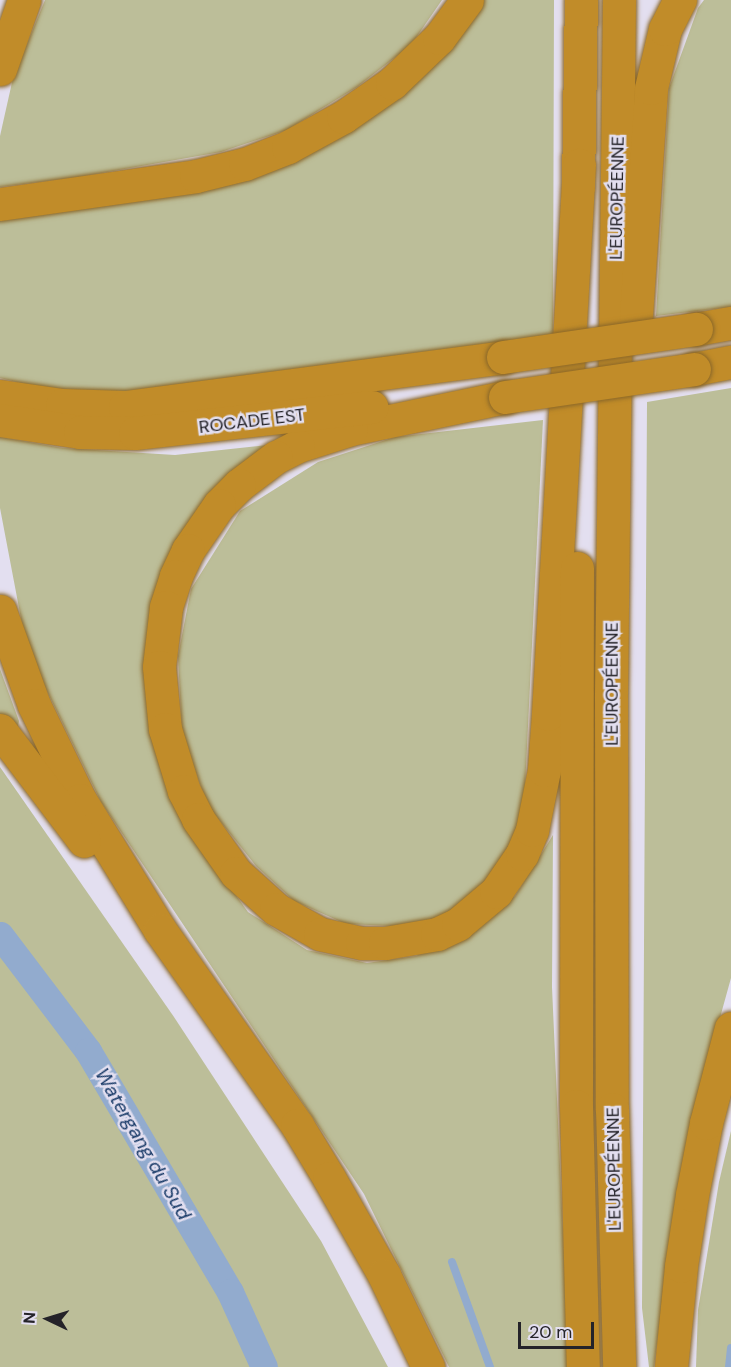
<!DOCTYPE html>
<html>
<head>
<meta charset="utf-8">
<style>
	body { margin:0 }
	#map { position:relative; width:731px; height:1367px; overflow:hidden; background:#e3dff0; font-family:"DM Sans",sans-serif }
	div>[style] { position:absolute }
	.green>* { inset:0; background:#bcbe99 }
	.stream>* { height:8px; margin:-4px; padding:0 4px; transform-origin:4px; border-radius:4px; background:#92abce }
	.canal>* { height:27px; margin:-13.5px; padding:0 13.5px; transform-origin:13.5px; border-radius:13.5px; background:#92abce }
	.roads { filter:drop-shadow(0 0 2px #8a6729) drop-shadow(0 0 2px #8a6729) }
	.motorway>* { height:33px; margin:-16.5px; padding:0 16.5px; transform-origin:16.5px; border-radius:16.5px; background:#c18c29 }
	.bridges { filter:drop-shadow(0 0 2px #8a6729) drop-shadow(0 0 2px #8a6729) }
	.motorway-bridge>* { height:33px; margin:-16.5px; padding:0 16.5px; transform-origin:16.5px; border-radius:16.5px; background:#c18c29 }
	span { translate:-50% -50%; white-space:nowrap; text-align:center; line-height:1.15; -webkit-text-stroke:5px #e3dff0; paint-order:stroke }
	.street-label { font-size:18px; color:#242329 }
	.water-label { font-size:20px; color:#1b3c69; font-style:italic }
	.north { position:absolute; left:18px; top:1289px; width:60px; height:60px; -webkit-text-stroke:4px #e3dff0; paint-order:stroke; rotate:274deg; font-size:16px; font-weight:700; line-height:24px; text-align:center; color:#242329 }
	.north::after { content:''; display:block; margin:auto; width:21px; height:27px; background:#242329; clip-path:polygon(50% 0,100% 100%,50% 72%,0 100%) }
	.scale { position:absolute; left:518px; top:1322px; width:76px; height:27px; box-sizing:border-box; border:3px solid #242329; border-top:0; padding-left:8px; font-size:18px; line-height:21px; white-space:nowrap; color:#242329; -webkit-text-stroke:4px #e3dff0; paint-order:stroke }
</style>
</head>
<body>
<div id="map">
	<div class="green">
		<div style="clip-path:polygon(45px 0,442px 0,411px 45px,357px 87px,287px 130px,221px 152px,79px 177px,0 187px,0 136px,13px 78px)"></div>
		<div style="clip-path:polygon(481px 0,554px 0,553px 338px,124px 396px,54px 391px,0 378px,0 218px,247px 179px)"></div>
		<div style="clip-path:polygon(704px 0,731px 0,731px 307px,656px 316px,669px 88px,698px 8px)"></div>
		<div style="clip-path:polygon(731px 388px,731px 978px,690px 1126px,667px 1265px,654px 1367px,649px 1367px,642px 1308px,647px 402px)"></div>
		<div style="clip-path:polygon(543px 420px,525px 787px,518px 841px,477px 893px,439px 918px,393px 926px,346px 924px,294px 901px,256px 866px,208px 806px,182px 734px,178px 656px,191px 589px,240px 511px,318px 462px,395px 437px)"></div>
		<div style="clip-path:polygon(0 437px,63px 448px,175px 455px,277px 444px,151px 620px,195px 839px,248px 912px,307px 950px,367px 963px,416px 956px,467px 933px,515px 896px,553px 835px,552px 987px,569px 1367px,449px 1367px,364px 1194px,101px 802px,27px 650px,0 508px)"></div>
		<div style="clip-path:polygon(0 669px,19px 721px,16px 736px,0 718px)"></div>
		<div style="clip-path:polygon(0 767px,174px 1017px,321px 1241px,388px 1367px,0 1367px)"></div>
		<div style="clip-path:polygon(731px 1131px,731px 1367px,696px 1367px,698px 1310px,719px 1182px)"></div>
	</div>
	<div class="stream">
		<div style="left:452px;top:1262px;width:112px;rotate:70.1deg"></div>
		<div style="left:729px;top:1367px;width:19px;rotate:-84deg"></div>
	</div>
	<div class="canal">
		<div style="left:0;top:935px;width:146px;rotate:52.8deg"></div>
		<div style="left:88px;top:1051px;width:280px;rotate:59.5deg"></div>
		<div style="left:230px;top:1292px;width:82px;rotate:65.6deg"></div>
	</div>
	<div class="roads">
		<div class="motorway">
			<div style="left:619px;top:0;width:698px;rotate:90.66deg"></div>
			<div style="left:611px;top:698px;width:411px;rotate:89.9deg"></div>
			<div style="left:612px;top:1109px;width:258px;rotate:88.4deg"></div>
			<div style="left:0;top:69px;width:73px;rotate:-70.8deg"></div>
			<div style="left:578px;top:186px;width:186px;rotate:-89.1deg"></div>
			<div style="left:0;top:204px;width:198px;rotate:-8.1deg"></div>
			<div style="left:196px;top:176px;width:50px;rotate:-13.8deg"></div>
			<div style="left:245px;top:164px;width:46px;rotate:-21.6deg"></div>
			<div style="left:288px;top:147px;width:63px;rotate:-28.6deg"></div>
			<div style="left:343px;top:117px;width:60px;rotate:-34.8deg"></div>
			<div style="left:392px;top:83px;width:65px;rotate:-43.8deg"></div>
			<div style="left:439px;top:38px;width:47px;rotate:-53.6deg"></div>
			<div style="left:636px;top:316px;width:228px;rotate:-86.2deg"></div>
			<div style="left:651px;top:88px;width:61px;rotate:-76.7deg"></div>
			<div style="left:665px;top:29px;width:33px;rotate:-63deg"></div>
			<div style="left:696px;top:329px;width:36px;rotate:-10deg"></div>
			<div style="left:694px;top:369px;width:38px;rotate:-11deg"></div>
			<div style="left:0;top:396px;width:63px;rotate:8.3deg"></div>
			<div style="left:62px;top:405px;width:63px;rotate:1.8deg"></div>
			<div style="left:125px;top:407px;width:381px;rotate:-7.5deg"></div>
			<div style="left:505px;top:397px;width:157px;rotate:168.3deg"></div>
			<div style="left:351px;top:429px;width:56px;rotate:162.2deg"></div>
			<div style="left:298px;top:446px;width:25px;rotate:153deg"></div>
			<div style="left:276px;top:457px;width:46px;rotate:142.9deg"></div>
			<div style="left:239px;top:485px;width:28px;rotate:135deg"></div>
			<div style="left:219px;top:505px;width:55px;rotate:124.6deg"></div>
			<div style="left:188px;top:550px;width:29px;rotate:115deg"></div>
			<div style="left:176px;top:576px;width:33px;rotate:108deg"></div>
			<div style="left:166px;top:607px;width:60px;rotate:96.7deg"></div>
			<div style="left:159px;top:667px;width:62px;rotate:84.5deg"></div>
			<div style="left:165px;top:729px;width:65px;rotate:73deg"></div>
			<div style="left:184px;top:791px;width:31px;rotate:63deg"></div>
			<div style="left:198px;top:819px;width:66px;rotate:54.9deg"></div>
			<div style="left:236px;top:873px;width:54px;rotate:42deg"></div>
			<div style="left:276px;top:909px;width:51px;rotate:29.6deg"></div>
			<div style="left:320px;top:934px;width:43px;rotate:12.1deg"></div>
			<div style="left:362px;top:943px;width:23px"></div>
			<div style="left:385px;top:943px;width:53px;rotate:-9.8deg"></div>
			<div style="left:437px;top:934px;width:23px;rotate:-25deg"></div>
			<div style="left:458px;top:924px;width:50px;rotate:-40.1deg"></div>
			<div style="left:496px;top:892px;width:46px;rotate:-55.6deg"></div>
			<div style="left:522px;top:854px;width:26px;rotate:-67deg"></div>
			<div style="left:532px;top:830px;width:61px;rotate:-78.7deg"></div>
			<div style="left:544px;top:770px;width:56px;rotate:-85.9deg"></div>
			<div style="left:548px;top:714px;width:550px;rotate:-86.77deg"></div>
			<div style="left:0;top:420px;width:81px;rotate:8.5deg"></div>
			<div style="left:80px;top:432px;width:55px;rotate:1deg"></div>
			<div style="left:135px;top:433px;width:238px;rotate:-6.3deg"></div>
			<div style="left:577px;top:568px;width:538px;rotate:90.11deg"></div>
			<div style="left:576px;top:1106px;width:261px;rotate:88.5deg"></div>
			<div style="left:0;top:611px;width:100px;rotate:70.1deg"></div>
			<div style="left:34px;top:705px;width:106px;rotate:64.2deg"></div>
			<div style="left:80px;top:800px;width:153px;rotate:58.4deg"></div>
			<div style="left:160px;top:930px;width:238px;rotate:54.9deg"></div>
			<div style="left:297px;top:1125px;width:62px;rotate:58.9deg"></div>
			<div style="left:329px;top:1178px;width:112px;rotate:60.4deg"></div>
			<div style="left:384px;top:1275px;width:102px;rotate:64.4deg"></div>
			<div style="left:0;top:730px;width:139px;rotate:52.9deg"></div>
			<div style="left:671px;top:1367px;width:101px;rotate:-84.3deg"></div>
			<div style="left:681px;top:1266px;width:72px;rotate:-81.2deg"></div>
			<div style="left:692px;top:1195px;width:73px;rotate:-79deg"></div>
			<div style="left:706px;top:1123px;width:98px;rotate:-75.3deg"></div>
		</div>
	</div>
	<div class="bridges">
		<div class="motorway-bridge">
			<div style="left:503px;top:357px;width:195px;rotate:-8.3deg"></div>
			<div style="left:505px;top:397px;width:191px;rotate:-8.4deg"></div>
		</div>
	</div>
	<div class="street-label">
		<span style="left:617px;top:198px;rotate:-89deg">L'EUROPÉENNE</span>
		<span style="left:252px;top:421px;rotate:-7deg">ROCADE EST</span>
		<span style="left:612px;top:684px;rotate:-90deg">L'EUROPÉENNE</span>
		<span style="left:614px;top:1169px;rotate:-91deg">L'EUROPÉENNE</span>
	</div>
	<div class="water-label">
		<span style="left:143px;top:1144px;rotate:60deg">Watergang du Sud</span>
	</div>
	<div class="north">N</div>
	<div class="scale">20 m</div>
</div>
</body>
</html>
